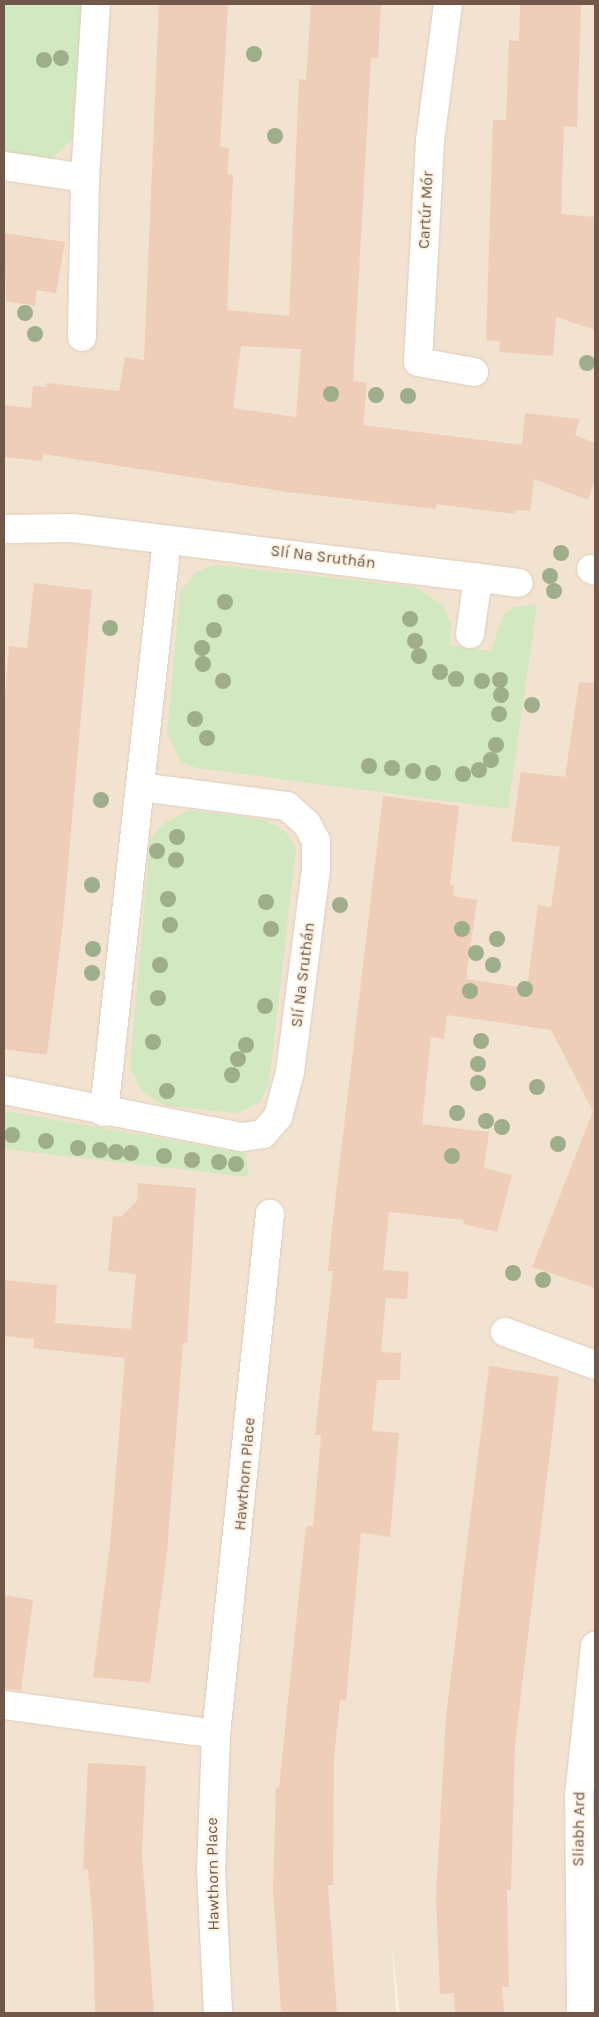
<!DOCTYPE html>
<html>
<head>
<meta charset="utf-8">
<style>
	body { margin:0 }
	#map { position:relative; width:599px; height:2017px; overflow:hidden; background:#fbf1e1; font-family:Karla,sans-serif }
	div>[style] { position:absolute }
	.residential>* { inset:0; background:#f2e2d0 }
	.green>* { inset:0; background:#d1e8c0 }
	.building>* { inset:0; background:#efceb9 }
	.roads { filter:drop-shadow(0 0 1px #dfcdbd) drop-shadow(0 0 1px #dfcdbd) }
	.minor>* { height:28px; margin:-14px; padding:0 14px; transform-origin:14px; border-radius:14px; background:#fff }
	.trees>* { width:16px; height:16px; margin:-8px; border-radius:50%; background:#9eae8a }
	span { translate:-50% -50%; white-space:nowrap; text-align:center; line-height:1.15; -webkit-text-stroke:4.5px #fef5e6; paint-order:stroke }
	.street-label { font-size:16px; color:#715749 }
	.frame { position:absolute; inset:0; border:5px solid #715749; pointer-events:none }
</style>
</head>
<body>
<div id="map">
	<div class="residential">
		<div style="clip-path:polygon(4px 4px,595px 4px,595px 2013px,400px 2013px,392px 1945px,396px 2013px,4px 2013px)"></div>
	</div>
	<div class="green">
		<div style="clip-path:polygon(4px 4px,82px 4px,72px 140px,51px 159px,4px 155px)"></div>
		<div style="clip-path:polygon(215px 565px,416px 587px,443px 606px,451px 623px,450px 645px,491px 651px,504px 614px,514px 607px,537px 604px,508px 809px,197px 768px,181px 762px,167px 733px,180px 592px,196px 572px)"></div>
		<div style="clip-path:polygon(188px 810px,265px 820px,285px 831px,296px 848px,269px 1083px,260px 1102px,237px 1113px,166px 1106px,142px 1092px,130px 1067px,150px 840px,162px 825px)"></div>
		<div style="clip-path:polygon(4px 1111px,245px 1153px,249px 1177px,4px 1149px)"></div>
	</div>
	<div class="building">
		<div style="clip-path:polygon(evenodd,159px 4px,228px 4px,220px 147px,229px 148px,227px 174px,233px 175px,227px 310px,289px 316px,299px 79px,306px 80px,311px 4px,381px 4px,378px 58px,371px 58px,353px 381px,367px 383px,363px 425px,522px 445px,525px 413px,580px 419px,575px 435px,595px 443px,595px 480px,588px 500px,534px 479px,530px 511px,516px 510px,515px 514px,436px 504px,436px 509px,287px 492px,43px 454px,42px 461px,4px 457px,4px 405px,31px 408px,33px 386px,46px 387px,46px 383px,119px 391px,125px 357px,144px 360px,159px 4px,241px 346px,301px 349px,296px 417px,233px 408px,241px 346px)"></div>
		<div style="clip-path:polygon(520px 4px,581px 4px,577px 127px,564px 126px,561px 214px,595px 217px,595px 330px,556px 317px,553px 356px,499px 352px,500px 341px,486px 340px,493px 120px,506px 120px,509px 40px,519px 41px)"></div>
		<div style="clip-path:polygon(4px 233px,65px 242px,56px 293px,37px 290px,35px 306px,6px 301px)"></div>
		<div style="clip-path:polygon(34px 583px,92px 590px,63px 923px,47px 1055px,4px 1049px,4px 708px,9px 646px,27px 648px)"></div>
		<div style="clip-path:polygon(579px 682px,595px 683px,595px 1288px,532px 1267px,593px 1111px,551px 1030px,447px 1015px,444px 1039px,431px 1037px,422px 1124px,489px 1132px,484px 1168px,512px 1175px,497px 1232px,463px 1224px,464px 1220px,389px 1212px,383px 1270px,409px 1272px,407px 1299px,386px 1298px,381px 1352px,401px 1353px,400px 1380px,377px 1380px,372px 1431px,399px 1433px,390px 1537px,361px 1533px,346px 1701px,340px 1700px,334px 1757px,333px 1885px,328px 1885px,337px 2013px,281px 2013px,273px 1888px,276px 1787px,279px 1788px,306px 1526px,313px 1527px,321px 1435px,315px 1435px,333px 1271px,328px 1271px,331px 1236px,383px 796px,459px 806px,450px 885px,454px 885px,453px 896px,477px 900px,466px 979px,527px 988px,538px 905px,551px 907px,560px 847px,511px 841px,521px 772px,565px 777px)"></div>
		<div style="clip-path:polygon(138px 1183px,196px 1188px,187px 1343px,183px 1343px,167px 1552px,150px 1683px,93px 1677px,110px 1546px,125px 1358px,33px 1348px,34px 1339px,4px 1336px,4px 1280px,57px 1285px,55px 1323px,131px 1329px,136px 1274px,108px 1271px,113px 1216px,121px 1217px,137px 1201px)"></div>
		<div style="clip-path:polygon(489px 1366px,559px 1377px,515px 1744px,511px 1890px,507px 1890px,509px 1987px,502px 1987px,504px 2013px,455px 2013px,454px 1993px,440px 1994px,436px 1897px,446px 1716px)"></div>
		<div style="clip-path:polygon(4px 1595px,33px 1600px,21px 1690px,4px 1689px)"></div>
		<div style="clip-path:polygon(88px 1763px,146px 1766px,142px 1854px,154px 2013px,95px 2013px,93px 1927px,88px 1869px,83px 1870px)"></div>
	</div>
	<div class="roads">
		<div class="minor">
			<div style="left:448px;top:4px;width:138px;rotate:97.5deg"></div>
			<div style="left:430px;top:141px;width:221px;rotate:93.1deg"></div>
			<div style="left:418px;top:362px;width:57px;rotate:10.1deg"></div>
			<div style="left:4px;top:166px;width:82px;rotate:8.4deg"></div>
			<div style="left:82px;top:337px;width:159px;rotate:-88.9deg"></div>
			<div style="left:85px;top:178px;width:174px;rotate:-86.4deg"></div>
			<div style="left:4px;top:529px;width:68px;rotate:-0.8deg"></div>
			<div style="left:72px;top:528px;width:450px;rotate:7deg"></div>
			<div style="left:591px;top:569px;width:4px;rotate:27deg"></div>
			<div style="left:470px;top:634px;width:57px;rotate:-81.9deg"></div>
			<div style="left:4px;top:1090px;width:243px;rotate:11.2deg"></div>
			<div style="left:242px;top:1137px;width:21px;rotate:-8deg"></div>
			<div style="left:263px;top:1134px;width:23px;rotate:-49deg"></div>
			<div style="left:278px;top:1117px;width:47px;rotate:-75.1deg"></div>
			<div style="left:290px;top:1072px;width:204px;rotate:-82.7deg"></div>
			<div style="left:316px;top:870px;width:29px;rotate:-90deg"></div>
			<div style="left:316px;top:841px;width:19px;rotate:-118deg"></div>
			<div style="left:307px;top:824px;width:27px;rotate:-138deg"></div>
			<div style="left:287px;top:806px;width:147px;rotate:-172.6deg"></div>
			<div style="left:104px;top:1112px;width:575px;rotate:-83.71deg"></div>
			<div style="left:505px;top:1332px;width:96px;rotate:20.1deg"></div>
			<div style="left:4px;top:1705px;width:214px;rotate:7.8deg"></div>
			<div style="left:218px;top:2013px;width:142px;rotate:-92.8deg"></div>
			<div style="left:211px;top:1871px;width:137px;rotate:-87.9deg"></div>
			<div style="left:216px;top:1734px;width:523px;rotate:-84.07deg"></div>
			<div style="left:581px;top:2013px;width:217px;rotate:-90.5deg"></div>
			<div style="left:579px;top:1796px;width:151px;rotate:-83.9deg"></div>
		</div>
	</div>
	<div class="trees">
		<div style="left:254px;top:54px"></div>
		<div style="left:61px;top:58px"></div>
		<div style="left:44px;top:60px"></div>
		<div style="left:275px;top:136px"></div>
		<div style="left:25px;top:313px"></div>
		<div style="left:35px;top:334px"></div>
		<div style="left:587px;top:363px"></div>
		<div style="left:331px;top:394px"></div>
		<div style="left:376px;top:395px"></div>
		<div style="left:408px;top:396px"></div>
		<div style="left:561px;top:553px"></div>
		<div style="left:550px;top:576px"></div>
		<div style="left:554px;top:591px"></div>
		<div style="left:225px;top:602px"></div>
		<div style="left:410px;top:619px"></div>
		<div style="left:110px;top:628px"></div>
		<div style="left:214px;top:630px"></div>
		<div style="left:415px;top:641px"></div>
		<div style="left:202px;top:648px"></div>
		<div style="left:419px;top:656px"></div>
		<div style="left:203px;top:664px"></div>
		<div style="left:440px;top:672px"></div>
		<div style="left:456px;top:679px"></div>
		<div style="left:500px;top:680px"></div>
		<div style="left:223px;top:681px"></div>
		<div style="left:482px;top:681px"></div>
		<div style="left:501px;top:695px"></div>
		<div style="left:532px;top:705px"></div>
		<div style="left:499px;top:714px"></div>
		<div style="left:195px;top:719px"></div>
		<div style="left:207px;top:738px"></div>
		<div style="left:496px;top:745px"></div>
		<div style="left:491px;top:760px"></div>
		<div style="left:369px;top:766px"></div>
		<div style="left:392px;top:768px"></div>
		<div style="left:479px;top:770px"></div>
		<div style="left:413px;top:771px"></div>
		<div style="left:433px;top:773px"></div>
		<div style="left:463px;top:774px"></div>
		<div style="left:101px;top:800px"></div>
		<div style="left:177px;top:837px"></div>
		<div style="left:157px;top:851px"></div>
		<div style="left:176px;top:860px"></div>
		<div style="left:92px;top:885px"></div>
		<div style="left:168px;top:899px"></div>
		<div style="left:266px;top:902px"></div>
		<div style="left:340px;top:905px"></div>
		<div style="left:170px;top:925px"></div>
		<div style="left:271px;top:929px"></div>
		<div style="left:462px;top:929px"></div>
		<div style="left:497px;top:939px"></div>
		<div style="left:93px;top:949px"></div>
		<div style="left:476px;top:953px"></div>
		<div style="left:160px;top:965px"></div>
		<div style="left:493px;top:965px"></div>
		<div style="left:92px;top:973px"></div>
		<div style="left:525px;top:989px"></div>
		<div style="left:470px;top:991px"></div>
		<div style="left:158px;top:998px"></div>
		<div style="left:265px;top:1006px"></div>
		<div style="left:481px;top:1041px"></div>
		<div style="left:153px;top:1042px"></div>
		<div style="left:246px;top:1045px"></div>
		<div style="left:238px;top:1059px"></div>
		<div style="left:478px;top:1064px"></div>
		<div style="left:232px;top:1075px"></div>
		<div style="left:478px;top:1083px"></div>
		<div style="left:537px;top:1087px"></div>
		<div style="left:167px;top:1091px"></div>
		<div style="left:457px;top:1113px"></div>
		<div style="left:486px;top:1121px"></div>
		<div style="left:502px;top:1127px"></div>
		<div style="left:12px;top:1135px"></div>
		<div style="left:46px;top:1141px"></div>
		<div style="left:558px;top:1144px"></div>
		<div style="left:78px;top:1148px"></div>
		<div style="left:100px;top:1150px"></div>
		<div style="left:116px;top:1152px"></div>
		<div style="left:131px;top:1153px"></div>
		<div style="left:164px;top:1156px"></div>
		<div style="left:452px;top:1156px"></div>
		<div style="left:192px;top:1160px"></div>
		<div style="left:219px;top:1162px"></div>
		<div style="left:236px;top:1164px"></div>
		<div style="left:513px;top:1273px"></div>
		<div style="left:543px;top:1280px"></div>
	</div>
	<div class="street-label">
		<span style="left:426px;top:210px;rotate:-87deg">Cartúr Mór</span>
		<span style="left:323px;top:557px;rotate:7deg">Slí Na Sruthán</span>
		<span style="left:303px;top:975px;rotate:-83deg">Slí Na Sruthán</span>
		<span style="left:245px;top:1474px;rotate:-85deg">Hawthorn Place</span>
		<span style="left:579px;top:1829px;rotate:-89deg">Sliabh Ard</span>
		<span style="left:213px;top:1874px;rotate:-91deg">Hawthorn Place</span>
	</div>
	<div class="frame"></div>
</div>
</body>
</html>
